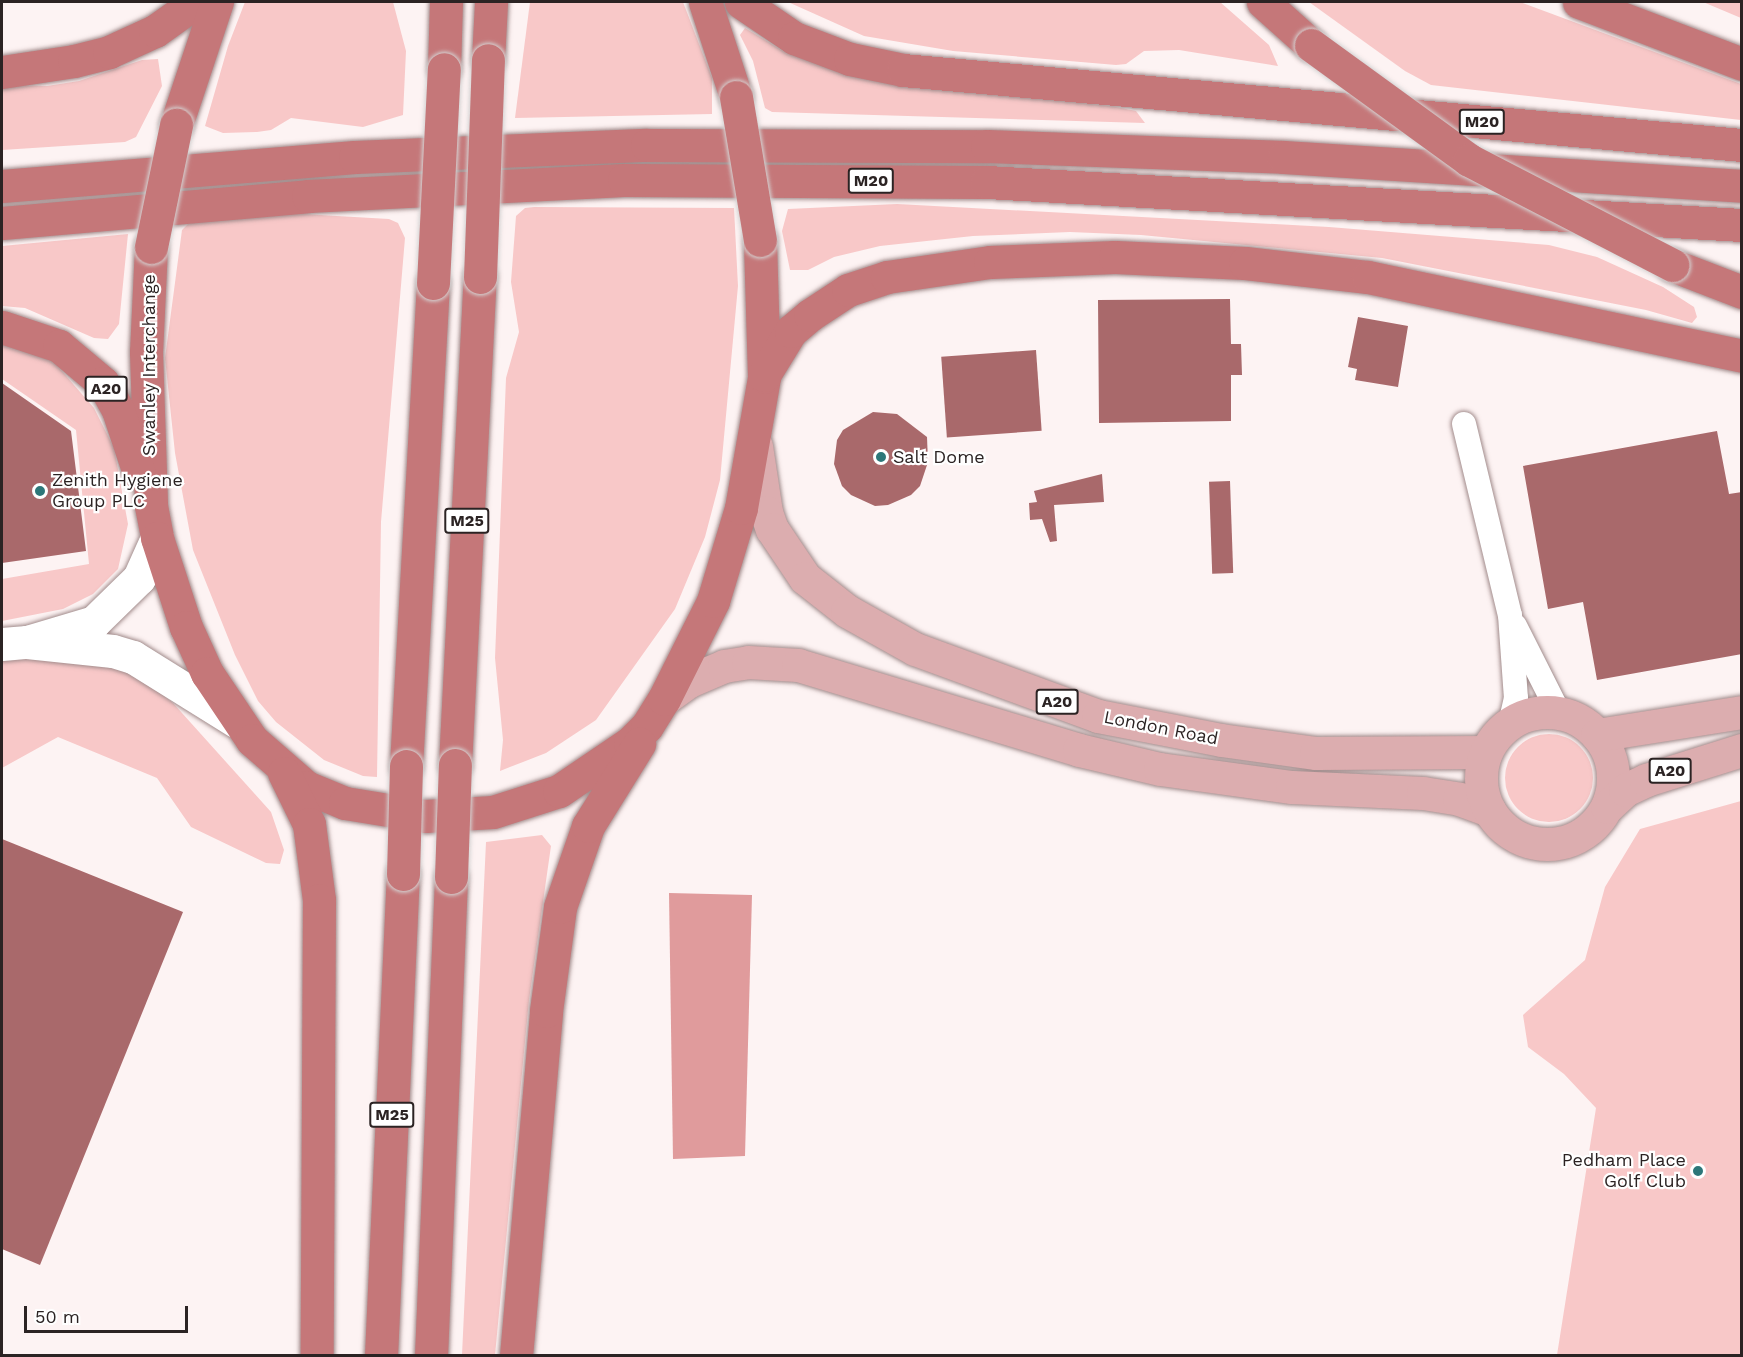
<!DOCTYPE html>
<html>
<head>
<meta charset="utf-8">
<style>
	body { margin:0 }
	#map { position:relative; width:1743px; height:1357px; overflow:hidden; background:#fdf3f3; font-family:"Work Sans",sans-serif }
	div>[style] { position:absolute }
	.green>* { inset:0; background:#f8c8c8 }
	.round { border-radius:50% }
	.water>* { inset:0; background:#e09b9c }
	.building>* { inset:0; background:#a9696b; transform-origin:0 0 }
	.roads { filter:drop-shadow(0 0 2px #a28c8c) drop-shadow(0 0 2px #a28c8c) }
	.street>* { height:24px; margin:-12px; padding:0 12px; transform-origin:12px; border-radius:12px; background:#fff }
	.secondary>* { height:33px; margin:-16.5px; padding:0 16.5px; transform-origin:16.5px; border-radius:16.5px; background:#fff }
	.primary>* { height:33px; margin:-16.5px; padding:0 16.5px; transform-origin:16.5px; border-radius:16.5px; background:#dcadaf }
	.primary>.ring { margin:-16.5px; padding:0; box-sizing:content-box; background:none; border:33px solid #dcadaf; border-radius:50% }
	.highway>* { height:33px; margin:-16.5px; padding:0 16.5px; transform-origin:16.5px; border-radius:16.5px; background:#c57779 }
	.bridges { filter:drop-shadow(0 0 2px #d5d3d3) drop-shadow(0 0 2px #d5d3d3) }
	.highway-bridge>* { height:33px; margin:-16.5px; padding:0 16.5px; transform-origin:16.5px; border-radius:16.5px; background:#c57779 }
	.dots>* { width:16px; height:16px; translate:-50% -50%; box-sizing:border-box; border:3px solid #fff; border-radius:50% }
	span { translate:-50% -50%; white-space:nowrap; text-align:center; line-height:1.15; -webkit-text-stroke:4.5px #fff; paint-order:stroke }
	.shield-label span { padding:2px 4px; background:#fff; border:2px solid; border-radius:4px; -webkit-text-stroke-width:0 }
	.shield-label { font-size:16px; color:#2b2323; font-weight:700 }
	.street-label { font-size:18px; color:#2b2323 }
	.poi-label { font-size:18px; color:#2b2323 }
	.left { translate:0 -50%; text-align:left }
	.right { translate:-100% -50%; text-align:right }
	.frame { position:absolute; inset:0; border:3px solid #2b2323; pointer-events:none }
	.scale { position:absolute; left:24px; top:1306px; width:164px; height:27px; box-sizing:border-box; border:3px solid #2b2323; border-top:0; padding-left:8px; font-size:18px; line-height:21px; white-space:nowrap; color:#2b2323; -webkit-text-stroke:4px #fff; paint-order:stroke }
</style>
</head>
<body>
<div id="map">
	<div class="green">
		<div style="clip-path:polygon(245px 2px,393px 2px,406px 51px,403px 115px,363px 127px,291px 118px,271px 130px,257px 132px,223px 133px,205px 126px,228px 46px)"></div>
		<div style="clip-path:polygon(530px 2px,683px 2px,712px 78px,712px 114px,515px 118px)"></div>
		<div style="clip-path:polygon(788px 2px,1220px 2px,1269px 45px,1278px 66px,1179px 50px,1144px 51px,1126px 64px,1116px 65px,953px 51px,864px 36px)"></div>
		<div style="clip-path:polygon(1309px 2px,1520px 2px,1741px 84px,1741px 120px,1431px 85px,1405px 71px)"></div>
		<div style="clip-path:polygon(1703px 2px,1741px 2px,1741px 18px)"></div>
		<div style="clip-path:polygon(745px 28px,786px 53px,852px 75px,1116px 107px,1136px 111px,1145px 123px,772px 112px,765px 108px,753px 61px,740px 35px)"></div>
		<div style="clip-path:polygon(158px 59px,162px 86px,136px 137px,125px 142px,2px 150px,2px 85px,47px 86px,79px 81px,142px 60px)"></div>
		<div style="clip-path:polygon(897px 204px,1329px 227px,1549px 245px,1597px 257px,1663px 287px,1694px 307px,1697px 317px,1692px 323px,1646px 310px,1382px 258px,1141px 235px,1070px 232px,973px 236px,880px 246px,834px 257px,808px 270px,790px 270px,782px 231px,788px 209px)"></div>
		<div style="clip-path:polygon(534px 207px,734px 208px,738px 286px,720px 480px,705px 537px,675px 609px,596px 720px,546px 753px,500px 771px,503px 740px,495px 658px,506px 378px,519px 332px,511px 282px,516px 216px,525px 208px)"></div>
		<div style="clip-path:polygon(302px 214px,389px 219px,398px 223px,405px 238px,381px 522px,377px 777px,363px 776px,324px 760px,276px 722px,258px 701px,235px 655px,193px 550px,175px 453px,165px 358px,182px 230px,188px 224px,205px 221px)"></div>
		<div style="clip-path:polygon(128px 234px,119px 324px,108px 339px,94px 338px,25px 308px,2px 306px,2px 246px)"></div>
		<div style="clip-path:polygon(2px 342px,54px 362px,94px 408px,114px 448px,128px 524px,118px 569px,93px 594px,63px 609px,2px 621px,2px 579px,89px 564px,76px 430px,2px 379px)"></div>
		<div style="clip-path:polygon(35px 655px,103px 662px,142px 678px,173px 703px,271px 812px,284px 850px,280px 864px,266px 863px,191px 827px,157px 778px,58px 737px,2px 768px,2px 659px)"></div>
		<div class="round" style="left:1505px;top:734px;width:88px;height:88px"></div>
		<div style="clip-path:polygon(1741px 801px,1741px 1355px,1557px 1355px,1596px 1108px,1564px 1074px,1528px 1047px,1523px 1015px,1585px 960px,1605px 887px,1640px 829px)"></div>
		<div style="clip-path:polygon(542px 835px,551px 846px,529px 1000px,495px 1355px,462px 1355px,486px 842px)"></div>
	</div>
	<div class="water">
		<div style="clip-path:polygon(669px 893px,752px 895px,745px 1156px,673px 1159px)"></div>
	</div>
	<div class="building">
		<div style="clip-path:polygon(1230px 299px,1231px 344px,1241px 344px,1242px 375px,1231px 375px,1231px 421px,1099px 423px,1098px 300px)"></div>
		<div style="clip-path:polygon(1358px 317px,1408px 326px,1398px 387px,1355px 380px,1357px 369px,1348px 367px)"></div>
		<div style="left:1036px;top:350px;width:81px;height:95px;rotate:86deg"></div>
		<div style="clip-path:polygon(2px 383px,71px 431px,86px 551px,2px 563px)"></div>
		<div style="clip-path:polygon(873px 412px,897px 414px,927px 437px,928px 462px,920px 486px,911px 495px,888px 505px,875px 506px,851px 495px,842px 486px,834px 464px,837px 440px,843px 430px)"></div>
		<div style="clip-path:polygon(1717px 431px,1729px 494px,1742px 492px,1742px 654px,1597px 680px,1583px 602px,1548px 609px,1523px 466px)"></div>
		<div style="clip-path:polygon(1102px 474px,1104px 502px,1054px 505px,1057px 541px,1050px 542px,1042px 519px,1030px 520px,1029px 503px,1037px 502px,1034px 491px)"></div>
		<div style="left:1230px;top:481px;width:92px;height:21px;rotate:88deg"></div>
		<div style="clip-path:polygon(2px 839px,183px 912px,40px 1265px,2px 1249px)"></div>
	</div>
	<div class="roads">
		<div class="street">
			<div style="left:1464px;top:424px;width:196px;rotate:76.5deg"></div>
			<div style="left:1510px;top:615px;width:83px;rotate:85.9deg"></div>
			<div style="left:1516px;top:698px;width:26px;rotate:103deg"></div>
			<div style="left:1515px;top:626px;width:97px;rotate:63.2deg"></div>
		</div>
		<div class="secondary">
			<div style="left:27px;top:642px;width:86px;rotate:6deg"></div>
			<div style="left:113px;top:651px;width:21px;rotate:17deg"></div>
			<div style="left:133px;top:657px;width:121px;rotate:31.9deg"></div>
			<div style="left:2px;top:644px;width:25px;rotate:-5deg"></div>
			<div style="left:27px;top:642px;width:70px;rotate:-16.6deg"></div>
			<div style="left:94px;top:622px;width:63px;rotate:-44.4deg"></div>
			<div style="left:139px;top:578px;width:44px;rotate:-65.8deg"></div>
		</div>
		<div class="primary">
			<div style="left:756px;top:446px;width:67px;rotate:81.4deg"></div>
			<div style="left:766px;top:512px;width:18px;rotate:71deg"></div>
			<div style="left:772px;top:529px;width:59px;rotate:56deg"></div>
			<div style="left:805px;top:578px;width:53px;rotate:38.2deg"></div>
			<div style="left:847px;top:611px;width:78px;rotate:29.2deg"></div>
			<div style="left:915px;top:649px;width:195px;rotate:20.1deg"></div>
			<div style="left:1098px;top:716px;width:125px;rotate:11deg"></div>
			<div style="left:1221px;top:740px;width:96px;rotate:7.8deg"></div>
			<div style="left:1316px;top:753px;width:170px;rotate:-0.3deg"></div>
			<div style="left:664px;top:699px;width:31px;rotate:-36deg"></div>
			<div style="left:689px;top:681px;width:38px;rotate:-23deg"></div>
			<div style="left:724px;top:666px;width:24px;rotate:-9deg"></div>
			<div style="left:748px;top:662px;width:50px;rotate:3.4deg"></div>
			<div style="left:798px;top:665px;width:294px;rotate:16.8deg"></div>
			<div style="left:1079px;top:750px;width:83px;rotate:13.2deg"></div>
			<div style="left:1160px;top:769px;width:133px;rotate:7.8deg"></div>
			<div style="left:1292px;top:787px;width:131px;rotate:2.6deg"></div>
			<div style="left:1423px;top:793px;width:36px;rotate:9deg"></div>
			<div style="left:1459px;top:799px;width:32px;rotate:20deg"></div>
			<div class="ring" style="left:1481px;top:712px;width:99px;height:99px"></div>
			<div style="left:1597px;top:735px;width:147px;rotate:-9deg"></div>
			<div style="left:1607px;top:807px;width:25px;rotate:-43deg"></div>
			<div style="left:1625px;top:790px;width:23px;rotate:-25deg"></div>
			<div style="left:1646px;top:780px;width:101px;rotate:-17.4deg"></div>
		</div>
		<div class="highway">
			<div style="left:705px;top:2px;width:100px;rotate:71.9deg"></div>
			<div style="left:741px;top:2px;width:64px;rotate:34.2deg"></div>
			<div style="left:794px;top:38px;width:60px;rotate:20.6deg"></div>
			<div style="left:850px;top:59px;width:54px;rotate:11.7deg"></div>
			<div style="left:903px;top:70px;width:842px;rotate:5.11deg"></div>
			<div style="left:1263px;top:2px;width:64px;rotate:41.9deg"></div>
			<div style="left:1579px;top:2px;width:174px;rotate:20.8deg"></div>
			<div style="left:488px;top:60px;width:58px;rotate:-87deg"></div>
			<div style="left:444px;top:69px;width:67px;rotate:-88.3deg"></div>
			<div style="left:2px;top:72px;width:73px;rotate:-8.7deg"></div>
			<div style="left:74px;top:61px;width:36px;rotate:-14deg"></div>
			<div style="left:109px;top:52px;width:51px;rotate:-24.5deg"></div>
			<div style="left:155px;top:31px;width:50px;rotate:-35.3deg"></div>
			<div style="left:176px;top:125px;width:130px;rotate:-71.6deg"></div>
			<div style="left:2px;top:186px;width:354px;rotate:-4.7deg"></div>
			<div style="left:355px;top:157px;width:292px;rotate:-2.4deg"></div>
			<div style="left:647px;top:145px;width:340px;rotate:0.2deg"></div>
			<div style="left:987px;top:146px;width:297px;rotate:2.1deg"></div>
			<div style="left:1284px;top:157px;width:459px;rotate:3.6deg"></div>
			<div style="left:2px;top:223px;width:307px;rotate:-5deg"></div>
			<div style="left:308px;top:196px;width:316px;rotate:-2.9deg"></div>
			<div style="left:624px;top:180px;width:363px;rotate:0.3deg"></div>
			<div style="left:987px;top:182px;width:756px;rotate:3.26deg"></div>
			<div style="left:151px;top:247px;width:105px;rotate:92.7deg"></div>
			<div style="left:146px;top:352px;width:154px;rotate:88.1deg"></div>
			<div style="left:151px;top:506px;width:33px;rotate:79deg"></div>
			<div style="left:157px;top:538px;width:94px;rotate:72deg"></div>
			<div style="left:186px;top:627px;width:51px;rotate:65.5deg"></div>
			<div style="left:207px;top:673px;width:81px;rotate:56.1deg"></div>
			<div style="left:252px;top:740px;width:72px;rotate:41deg"></div>
			<div style="left:306px;top:787px;width:42px;rotate:22.3deg"></div>
			<div style="left:345px;top:803px;width:81px;rotate:9.2deg"></div>
			<div style="left:425px;top:816px;width:68px;rotate:-3.4deg"></div>
			<div style="left:493px;top:812px;width:69px;rotate:-17.7deg"></div>
			<div style="left:559px;top:791px;width:86px;rotate:-34.1deg"></div>
			<div style="left:630px;top:743px;width:24px;rotate:-45deg"></div>
			<div style="left:647px;top:726px;width:32px;rotate:-58deg"></div>
			<div style="left:664px;top:699px;width:110px;rotate:-63.4deg"></div>
			<div style="left:713px;top:601px;width:97px;rotate:-73.2deg"></div>
			<div style="left:741px;top:508px;width:133px;rotate:-80deg"></div>
			<div style="left:764px;top:377px;width:137px;rotate:-91.7deg"></div>
			<div style="left:1672px;top:265px;width:75px;rotate:21.1deg"></div>
			<div style="left:2px;top:327px;width:60px;rotate:18.4deg"></div>
			<div style="left:59px;top:346px;width:57px;rotate:40.1deg"></div>
			<div style="left:103px;top:383px;width:31px;rotate:61deg"></div>
			<div style="left:118px;top:410px;width:66px;rotate:71.6deg"></div>
			<div style="left:764px;top:375px;width:52px;rotate:-58.5deg"></div>
			<div style="left:791px;top:331px;width:25px;rotate:-40deg"></div>
			<div style="left:810px;top:315px;width:45px;rotate:-33.3deg"></div>
			<div style="left:848px;top:290px;width:41px;rotate:-18.4deg"></div>
			<div style="left:887px;top:277px;width:104px;rotate:-8.3deg"></div>
			<div style="left:990px;top:262px;width:125px;rotate:-2.3deg"></div>
			<div style="left:1115px;top:257px;width:130px;rotate:2.6deg"></div>
			<div style="left:1245px;top:263px;width:124px;rotate:6.5deg"></div>
			<div style="left:1368px;top:277px;width:382px;rotate:11.9deg"></div>
			<div style="left:455px;top:765px;width:489px;rotate:-87.1deg"></div>
			<div style="left:406px;top:766px;width:484px;rotate:-86.8deg"></div>
			<div style="left:284px;top:773px;width:57px;rotate:63.9deg"></div>
			<div style="left:309px;top:824px;width:77px;rotate:82.5deg"></div>
			<div style="left:319px;top:900px;width:456px;rotate:90.3deg"></div>
			<div style="left:381px;top:1356px;width:483px;rotate:-87.4deg"></div>
			<div style="left:431px;top:1356px;width:479px;rotate:-87.6deg"></div>
			<div style="left:516px;top:1356px;width:346px;rotate:-85deg"></div>
			<div style="left:546px;top:1011px;width:105px;rotate:-82.3deg"></div>
			<div style="left:560px;top:907px;width:86px;rotate:-70.9deg"></div>
			<div style="left:588px;top:826px;width:97px;rotate:-58.1deg"></div>
		</div>
	</div>
	<div class="bridges">
		<div class="highway-bridge">
			<div style="left:1311px;top:45px;width:195px;rotate:36deg"></div>
			<div style="left:1469px;top:160px;width:229px;rotate:27.3deg"></div>
			<div style="left:736px;top:97px;width:145px;rotate:80.5deg"></div>
			<div style="left:151px;top:247px;width:125px;rotate:-78.4deg"></div>
			<div style="left:480px;top:277px;width:217px;rotate:-87.9deg"></div>
			<div style="left:433px;top:283px;width:214px;rotate:-87.1deg"></div>
			<div style="left:403px;top:874px;width:108px;rotate:-88.4deg"></div>
			<div style="left:451px;top:877px;width:112px;rotate:-88deg"></div>
		</div>
	</div>
	<div class="dots">
		<div style="left:881px;top:457px;background:#2d7779"></div>
		<div style="left:40px;top:491px;background:#2d7779"></div>
		<div style="left:1698px;top:1171px;background:#2d7779"></div>
	</div>
	<div class="shield-label">
		<span style="left:1482px;top:122px">M20</span>
		<span style="left:871px;top:181px">M20</span>
		<span style="left:106px;top:389px">A20</span>
		<span style="left:467px;top:521px">M25</span>
		<span style="left:1057px;top:702px">A20</span>
		<span style="left:1670px;top:771px">A20</span>
		<span style="left:392px;top:1115px">M25</span>
	</div>
	<div class="street-label">
		<span style="left:149px;top:365px;rotate:-90deg">Swanley Interchange</span>
		<span style="left:1161px;top:728px;rotate:11deg">London Road</span>
	</div>
	<div class="poi-label">
		<span class="left" style="left:893px;top:457px">Salt Dome</span>
		<span class="left" style="left:52px;top:491px">Zenith Hygiene<br>Group PLC</span>
		<span class="right" style="left:1686px;top:1171px">Pedham Place<br>Golf Club</span>
	</div>
	<div class="frame"></div>
	<div class="scale">50 m</div>
</div>
</body>
</html>
